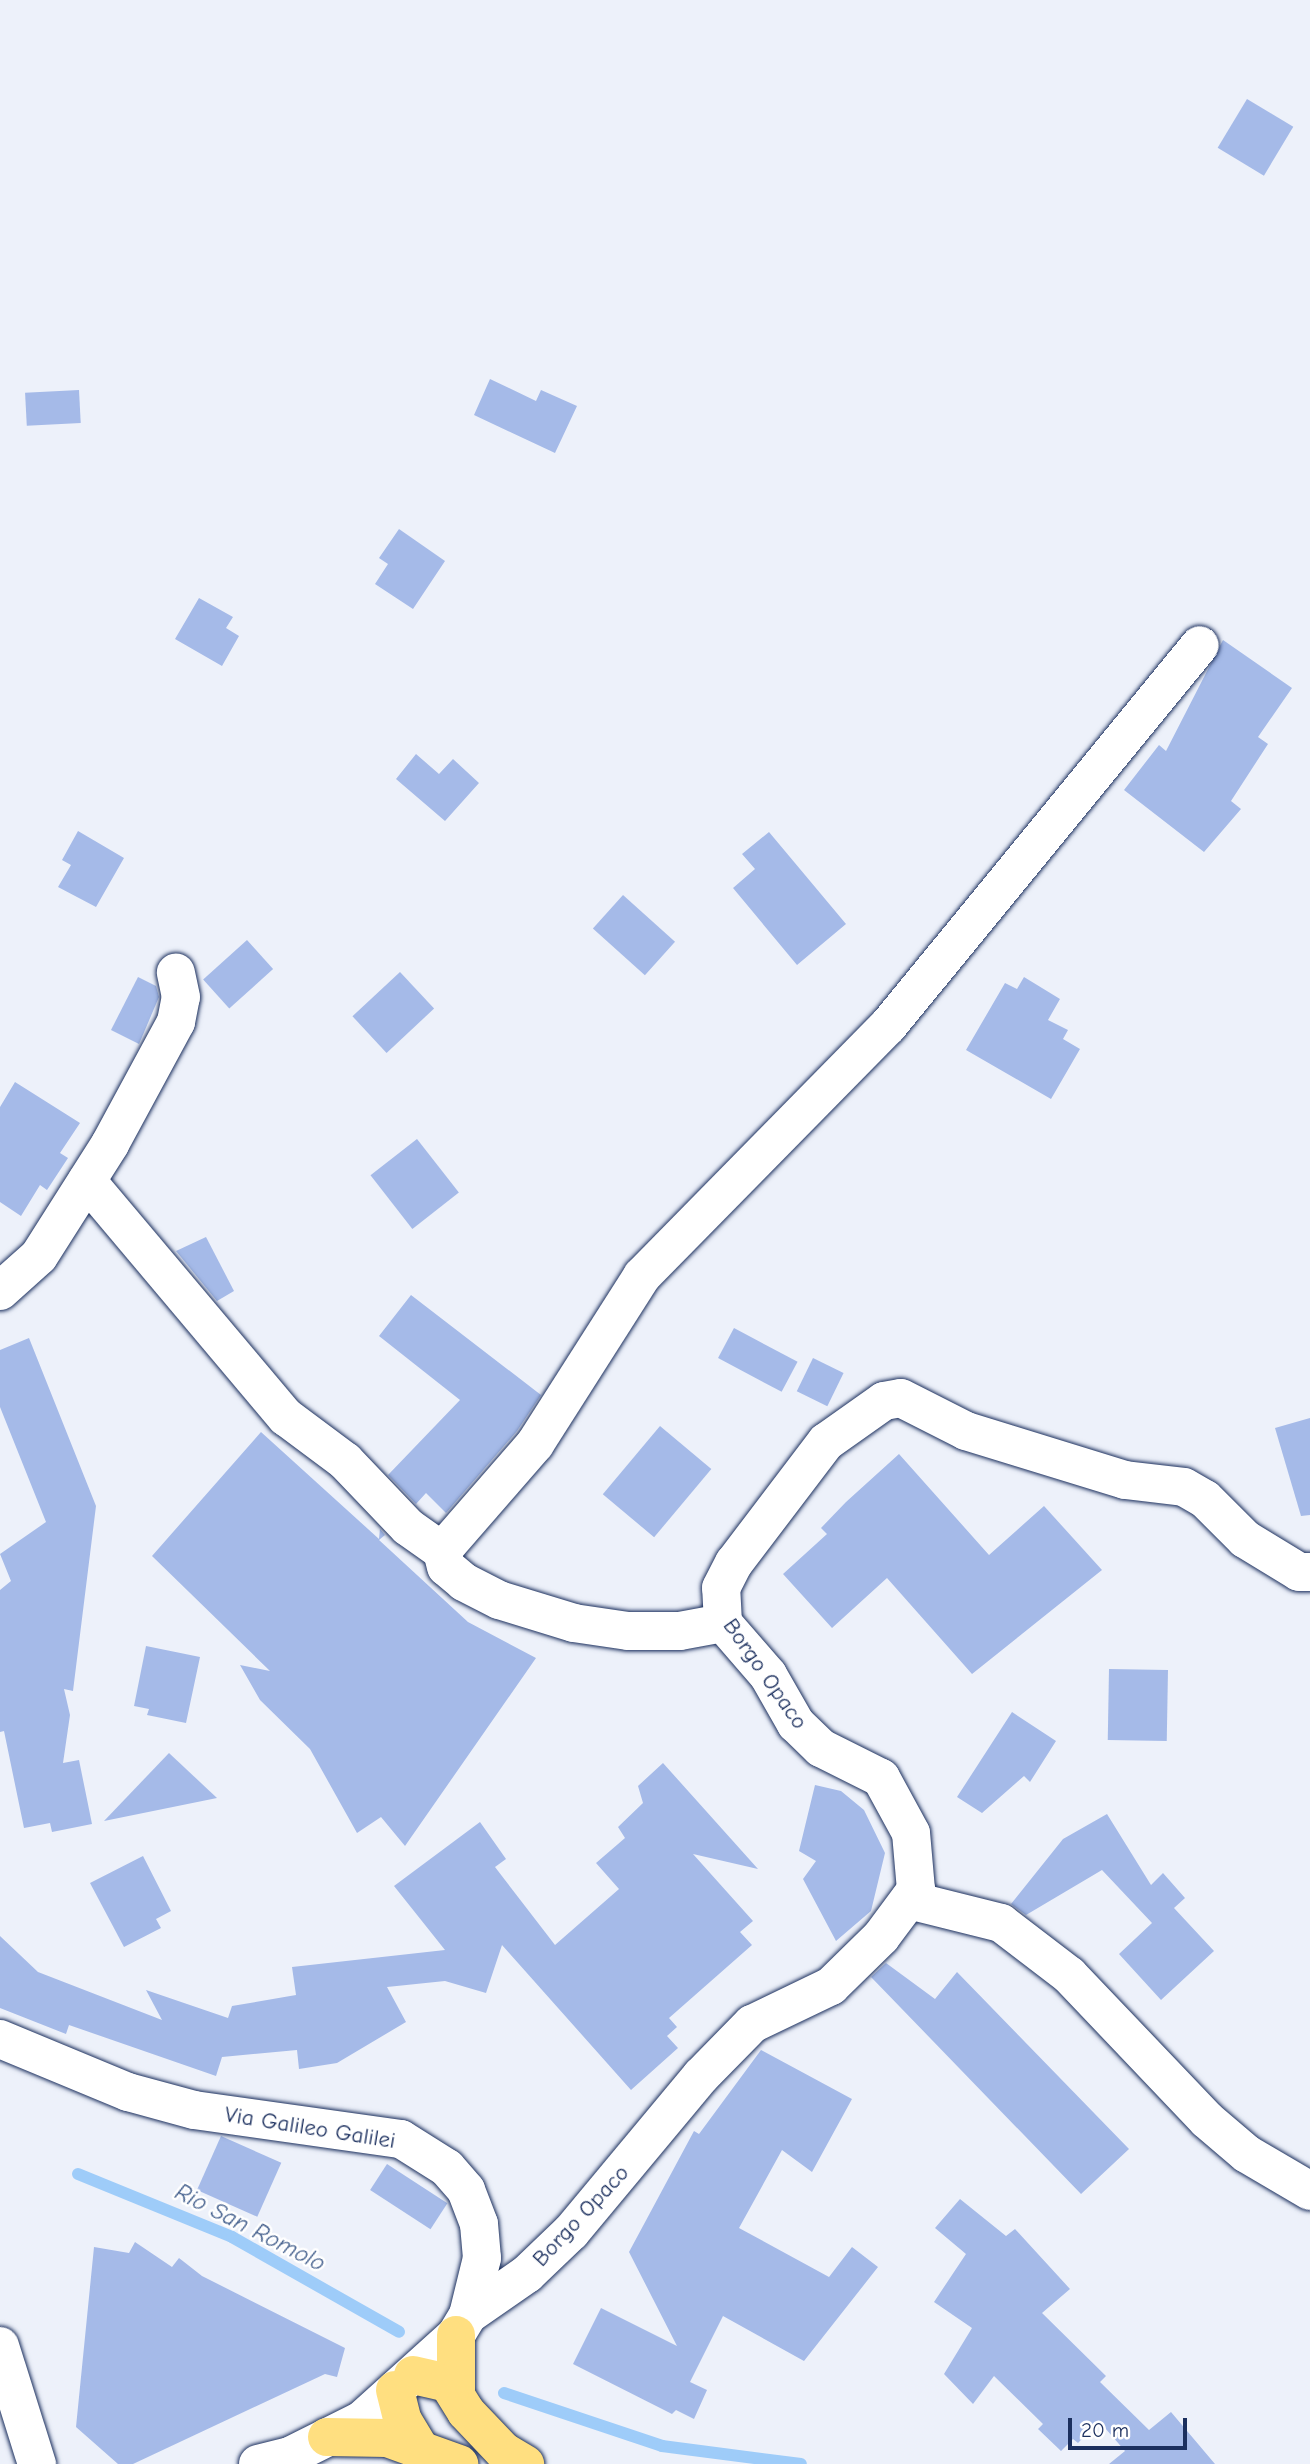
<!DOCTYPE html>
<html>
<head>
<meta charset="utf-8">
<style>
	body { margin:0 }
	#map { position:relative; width:1310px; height:2464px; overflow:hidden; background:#edf1fa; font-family:"Comic Neue",sans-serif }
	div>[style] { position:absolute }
	.stream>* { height:12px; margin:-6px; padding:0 6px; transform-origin:6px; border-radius:6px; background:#9eccf9 }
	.building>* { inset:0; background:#a5bae8; transform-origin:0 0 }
	.roads { filter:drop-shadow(0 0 2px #1b2f5e) drop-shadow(0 0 2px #1b2f5e) }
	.minor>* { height:38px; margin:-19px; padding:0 19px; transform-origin:19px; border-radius:19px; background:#fff }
	.secondary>* { height:38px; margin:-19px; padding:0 19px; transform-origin:19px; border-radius:19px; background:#fff }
	.trunk>* { height:38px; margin:-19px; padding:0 19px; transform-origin:19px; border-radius:19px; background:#ffdf80 }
	span { translate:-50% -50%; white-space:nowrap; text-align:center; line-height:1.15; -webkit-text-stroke:5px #fff; paint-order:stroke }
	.street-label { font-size:23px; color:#1b2f5e }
	.water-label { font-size:24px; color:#425e8c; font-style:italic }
	.scale { position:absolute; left:1068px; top:2418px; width:119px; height:32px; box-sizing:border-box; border:4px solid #1b2f5e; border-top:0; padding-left:9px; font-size:21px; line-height:24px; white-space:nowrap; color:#1b2f5e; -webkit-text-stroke:5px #fff; paint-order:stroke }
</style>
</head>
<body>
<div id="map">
	<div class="stream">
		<div style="left:78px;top:2174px;width:166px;rotate:22.2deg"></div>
		<div style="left:232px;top:2237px;width:192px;rotate:29.6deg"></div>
		<div style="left:504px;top:2393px;width:167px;rotate:18.5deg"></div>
		<div style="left:662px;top:2446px;width:140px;rotate:7.4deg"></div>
	</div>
	<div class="building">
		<div style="left:1247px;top:99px;width:54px;height:57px;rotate:31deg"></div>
		<div style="clip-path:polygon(490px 379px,536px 401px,541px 390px,577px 406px,555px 453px,474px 415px)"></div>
		<div style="left:79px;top:390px;width:33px;height:54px;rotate:87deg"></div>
		<div style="clip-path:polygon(399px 529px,445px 561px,413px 609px,375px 584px,388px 564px,379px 558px)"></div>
		<div style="clip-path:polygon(199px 598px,233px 617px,226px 628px,239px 636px,222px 666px,175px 639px)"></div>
		<div style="clip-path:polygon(1223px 640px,1292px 688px,1258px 737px,1268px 744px,1231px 801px,1241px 809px,1204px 852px,1124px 790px,1159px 745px,1166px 751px)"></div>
		<div style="clip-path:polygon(416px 754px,439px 774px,453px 759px,479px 783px,445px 821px,396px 779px)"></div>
		<div style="clip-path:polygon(78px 831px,124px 858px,96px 907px,58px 887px,71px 865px,62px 860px)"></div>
		<div style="clip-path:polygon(769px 832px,846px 924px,797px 965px,733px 888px,755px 869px,742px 854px)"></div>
		<div style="left:623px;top:895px;width:70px;height:45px;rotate:42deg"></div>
		<div style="left:247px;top:940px;width:39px;height:59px;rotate:48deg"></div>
		<div style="left:400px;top:972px;width:50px;height:65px;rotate:47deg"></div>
		<div style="clip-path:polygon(138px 977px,156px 986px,159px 997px,139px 1044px,111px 1030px)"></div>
		<div style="clip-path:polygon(1024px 977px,1060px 999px,1048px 1020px,1068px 1030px,1063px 1039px,1080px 1049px,1051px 1099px,966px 1050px,1005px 983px,1017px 989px)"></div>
		<div style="clip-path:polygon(15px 1082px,80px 1123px,60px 1153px,68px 1158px,47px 1190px,40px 1185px,21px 1216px,0 1202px,0 1107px)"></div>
		<div style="left:417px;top:1139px;width:68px;height:59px;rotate:52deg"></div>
		<div style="clip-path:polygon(206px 1237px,234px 1291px,217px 1301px,176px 1251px)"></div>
		<div style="clip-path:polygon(411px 1295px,541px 1395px,517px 1431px,446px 1513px,426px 1493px,416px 1504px,388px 1475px,460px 1400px,379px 1336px)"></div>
		<div style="left:734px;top:1328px;width:72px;height:34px;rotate:28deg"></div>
		<div style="clip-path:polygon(29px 1338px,96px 1506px,73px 1691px,64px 1689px,70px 1715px,63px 1763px,79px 1760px,92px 1824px,52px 1832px,50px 1823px,24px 1828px,4px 1731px,0 1732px,0 1590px,11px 1581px,0 1554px,46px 1522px,0 1407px,0 1350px)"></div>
		<div style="left:813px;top:1358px;width:34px;height:37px;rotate:26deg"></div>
		<div style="clip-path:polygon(1310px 1418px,1310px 1515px,1301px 1516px,1275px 1428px)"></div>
		<div style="left:660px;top:1426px;width:67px;height:89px;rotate:40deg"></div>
		<div style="clip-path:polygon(261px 1432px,379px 1539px,380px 1529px,385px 1535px,379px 1540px,468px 1622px,536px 1658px,405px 1846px,381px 1817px,357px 1833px,310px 1749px,260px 1700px,240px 1665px,270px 1671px,152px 1556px)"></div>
		<div style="clip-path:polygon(899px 1454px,989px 1555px,1044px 1506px,1102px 1570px,972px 1674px,887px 1578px,832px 1628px,783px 1574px,827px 1534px,821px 1528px,846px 1502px)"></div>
		<div style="clip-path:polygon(146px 1646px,200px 1657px,186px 1723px,147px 1715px,149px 1709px,134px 1706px)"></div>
		<div style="left:1109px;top:1669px;width:59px;height:71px;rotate:1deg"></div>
		<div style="clip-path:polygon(1012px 1712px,1056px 1741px,1030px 1782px,1024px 1776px,982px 1813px,957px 1797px)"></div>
		<div style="clip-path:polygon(169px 1753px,217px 1798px,104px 1821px)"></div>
		<div style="clip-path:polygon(663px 1763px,758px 1869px,693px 1854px,753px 1921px,740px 1932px,752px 1945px,669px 2018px,677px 2027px,667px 2036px,678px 2048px,631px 2090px,502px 1945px,486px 1993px,445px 1981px,387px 1987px,406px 2022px,337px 2063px,299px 2069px,297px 2050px,222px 2057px,216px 2076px,69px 2025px,66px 2034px,0 2008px,0 1936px,38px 1972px,162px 2020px,146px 1990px,228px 2018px,232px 2006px,296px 1995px,292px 1967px,445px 1950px,394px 1886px,480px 1822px,506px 1859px,495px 1867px,555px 1945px,619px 1889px,596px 1863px,625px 1838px,618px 1827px,643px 1803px,638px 1786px)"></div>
		<div style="clip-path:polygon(815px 1785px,841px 1791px,864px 1810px,885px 1853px,871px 1911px,836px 1941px,803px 1879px,816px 1861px,799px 1851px)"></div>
		<div style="clip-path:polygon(1107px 1814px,1151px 1885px,1163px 1873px,1185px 1898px,1174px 1908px,1214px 1951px,1161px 2000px,1119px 1954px,1152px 1923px,1102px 1870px,1026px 1915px,1011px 1904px,1063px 1839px)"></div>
		<div style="clip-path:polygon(143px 1856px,171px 1911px,156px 1919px,161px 1928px,124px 1947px,90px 1883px)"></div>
		<div style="clip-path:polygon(886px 1963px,935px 1999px,957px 1972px,1129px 2149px,1081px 2194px,871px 1977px)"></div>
		<div style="clip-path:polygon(761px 2050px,852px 2099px,812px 2172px,782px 2150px,739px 2228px,829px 2277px,852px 2247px,878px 2267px,804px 2361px,723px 2316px,690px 2382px,707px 2390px,694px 2419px,676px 2410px,672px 2414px,573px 2364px,601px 2308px,677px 2346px,629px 2252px,694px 2131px,699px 2134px)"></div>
		<div style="left:221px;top:2136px;width:66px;height:59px;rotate:24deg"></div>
		<div style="left:387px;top:2164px;width:72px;height:31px;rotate:33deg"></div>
		<div style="clip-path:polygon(960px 2199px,1006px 2236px,1015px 2229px,1070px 2289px,1042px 2313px,1106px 2376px,1100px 2382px,1149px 2430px,1171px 2412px,1215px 2464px,1109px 2464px,1125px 2451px,1099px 2421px,1078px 2443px,1073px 2439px,1061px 2451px,1038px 2429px,1043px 2424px,994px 2376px,973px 2404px,944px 2374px,972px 2328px,934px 2302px,966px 2254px,935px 2228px)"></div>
		<div style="clip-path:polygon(135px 2242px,172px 2267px,179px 2258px,202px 2276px,345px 2348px,337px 2377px,325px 2374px,133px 2464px,118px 2464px,76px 2427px,94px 2247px,129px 2253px)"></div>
	</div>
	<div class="roads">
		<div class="minor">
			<div style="left:87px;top:1181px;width:309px;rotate:49.9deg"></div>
			<div style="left:286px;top:1417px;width:74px;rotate:36.7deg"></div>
			<div style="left:345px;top:1461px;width:91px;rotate:46.3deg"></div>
			<div style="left:408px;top:1527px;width:42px;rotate:35.2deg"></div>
			<div style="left:0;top:1291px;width:52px;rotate:-41.9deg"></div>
			<div style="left:39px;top:1256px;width:133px;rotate:-57.6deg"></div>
			<div style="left:110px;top:1144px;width:139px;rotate:-61.6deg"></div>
			<div style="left:176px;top:1022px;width:25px;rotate:-79deg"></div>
			<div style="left:181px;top:997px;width:25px;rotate:-102deg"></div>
			<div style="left:723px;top:1623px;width:44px;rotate:169.5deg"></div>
			<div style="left:680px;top:1631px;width:52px;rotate:180deg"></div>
			<div style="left:628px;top:1631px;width:55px;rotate:-171.6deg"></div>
			<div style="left:574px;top:1623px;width:78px;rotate:-163deg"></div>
			<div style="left:499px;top:1600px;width:39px;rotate:-153deg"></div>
			<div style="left:464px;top:1582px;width:23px;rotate:-140deg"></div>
			<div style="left:446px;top:1567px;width:16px;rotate:-104deg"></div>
			<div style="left:442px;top:1551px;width:142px;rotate:-49deg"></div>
			<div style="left:535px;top:1444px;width:199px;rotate:-57.5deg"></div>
			<div style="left:642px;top:1276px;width:351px;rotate:-45.5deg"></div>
			<div style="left:888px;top:1026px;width:492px;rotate:-50.7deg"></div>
			<div style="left:909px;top:1900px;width:95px;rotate:14deg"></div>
			<div style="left:1001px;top:1923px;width:86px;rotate:37.4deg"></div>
			<div style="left:1069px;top:1975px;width:200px;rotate:46.4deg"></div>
			<div style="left:1207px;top:2120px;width:52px;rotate:40.4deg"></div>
			<div style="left:1247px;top:2154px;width:73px;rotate:30.4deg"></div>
			<div style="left:468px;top:2315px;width:72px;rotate:-34.8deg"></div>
			<div style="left:527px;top:2274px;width:61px;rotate:-43.7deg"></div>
			<div style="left:571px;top:2232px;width:203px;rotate:-50.2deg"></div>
			<div style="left:701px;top:2076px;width:73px;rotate:-45.6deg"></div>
			<div style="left:752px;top:2024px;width:88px;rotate:-25.7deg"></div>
			<div style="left:831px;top:1986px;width:70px;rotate:-44.4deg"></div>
			<div style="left:881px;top:1937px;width:59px;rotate:-53.3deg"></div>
			<div style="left:916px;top:1890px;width:57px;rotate:-95deg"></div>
			<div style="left:911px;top:1833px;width:63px;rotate:-118.6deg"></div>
			<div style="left:881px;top:1778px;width:67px;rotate:-153.4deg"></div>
			<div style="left:821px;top:1748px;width:35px;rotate:-136deg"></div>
			<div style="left:796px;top:1724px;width:56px;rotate:-119.7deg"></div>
			<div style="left:768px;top:1675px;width:69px;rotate:-130.9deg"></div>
			<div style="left:723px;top:1623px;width:35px;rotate:-93deg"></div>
			<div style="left:721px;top:1588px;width:28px;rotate:-63deg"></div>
			<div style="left:734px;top:1563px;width:152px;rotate:-52.8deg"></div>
			<div style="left:826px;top:1442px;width:71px;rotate:-35.3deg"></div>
			<div style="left:884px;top:1401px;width:17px;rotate:-10deg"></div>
			<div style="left:901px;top:1398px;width:73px;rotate:26.9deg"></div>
			<div style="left:966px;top:1431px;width:166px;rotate:17.1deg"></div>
			<div style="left:1125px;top:1480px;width:59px;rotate:6.8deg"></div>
			<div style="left:1184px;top:1487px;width:24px;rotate:30deg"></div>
			<div style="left:1205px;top:1499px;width:57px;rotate:45deg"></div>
			<div style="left:1245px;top:1539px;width:63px;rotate:31.4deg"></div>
			<div style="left:1299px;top:1572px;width:11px"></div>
		</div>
		<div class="secondary">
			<div style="left:0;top:2039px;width:139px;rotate:22.5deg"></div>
			<div style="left:128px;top:2092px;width:68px;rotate:15.3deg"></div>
			<div style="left:194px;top:2110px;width:209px;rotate:8deg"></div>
			<div style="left:401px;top:2139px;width:54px;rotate:32.2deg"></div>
			<div style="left:447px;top:2168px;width:29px;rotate:49deg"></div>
			<div style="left:466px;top:2190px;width:36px;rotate:69deg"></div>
			<div style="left:479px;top:2224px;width:34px;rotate:85deg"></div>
			<div style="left:482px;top:2258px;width:59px;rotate:103.8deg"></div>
			<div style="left:468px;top:2315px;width:23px;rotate:121deg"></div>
			<div style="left:456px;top:2335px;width:127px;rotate:137.9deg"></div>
			<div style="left:362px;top:2420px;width:80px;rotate:153.4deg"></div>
			<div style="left:290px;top:2456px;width:33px;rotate:166deg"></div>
			<div style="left:0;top:2346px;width:124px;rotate:72.6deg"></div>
		</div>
		<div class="trunk">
			<div style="left:456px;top:2335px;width:58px;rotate:90deg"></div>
			<div style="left:413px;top:2375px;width:36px;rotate:13deg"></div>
			<div style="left:448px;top:2383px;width:34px;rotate:58deg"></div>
			<div style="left:466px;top:2412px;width:54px;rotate:46.5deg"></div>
			<div style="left:503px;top:2451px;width:26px;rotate:31deg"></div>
			<div style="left:395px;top:2390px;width:30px;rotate:76deg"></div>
			<div style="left:402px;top:2419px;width:31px;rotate:59deg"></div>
			<div style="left:327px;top:2437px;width:60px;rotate:1deg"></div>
			<div style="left:387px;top:2438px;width:77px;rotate:19.9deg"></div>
		</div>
	</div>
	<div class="street-label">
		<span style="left:765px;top:1674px;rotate:55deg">Borgo Opaco</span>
		<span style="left:310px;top:2128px;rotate:9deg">Via Galileo Galilei</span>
		<span style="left:581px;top:2216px;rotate:-47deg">Borgo Opaco</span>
	</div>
	<div class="water-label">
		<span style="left:250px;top:2228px;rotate:27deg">Rio San Romolo</span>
	</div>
	<div class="scale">20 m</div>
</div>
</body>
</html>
